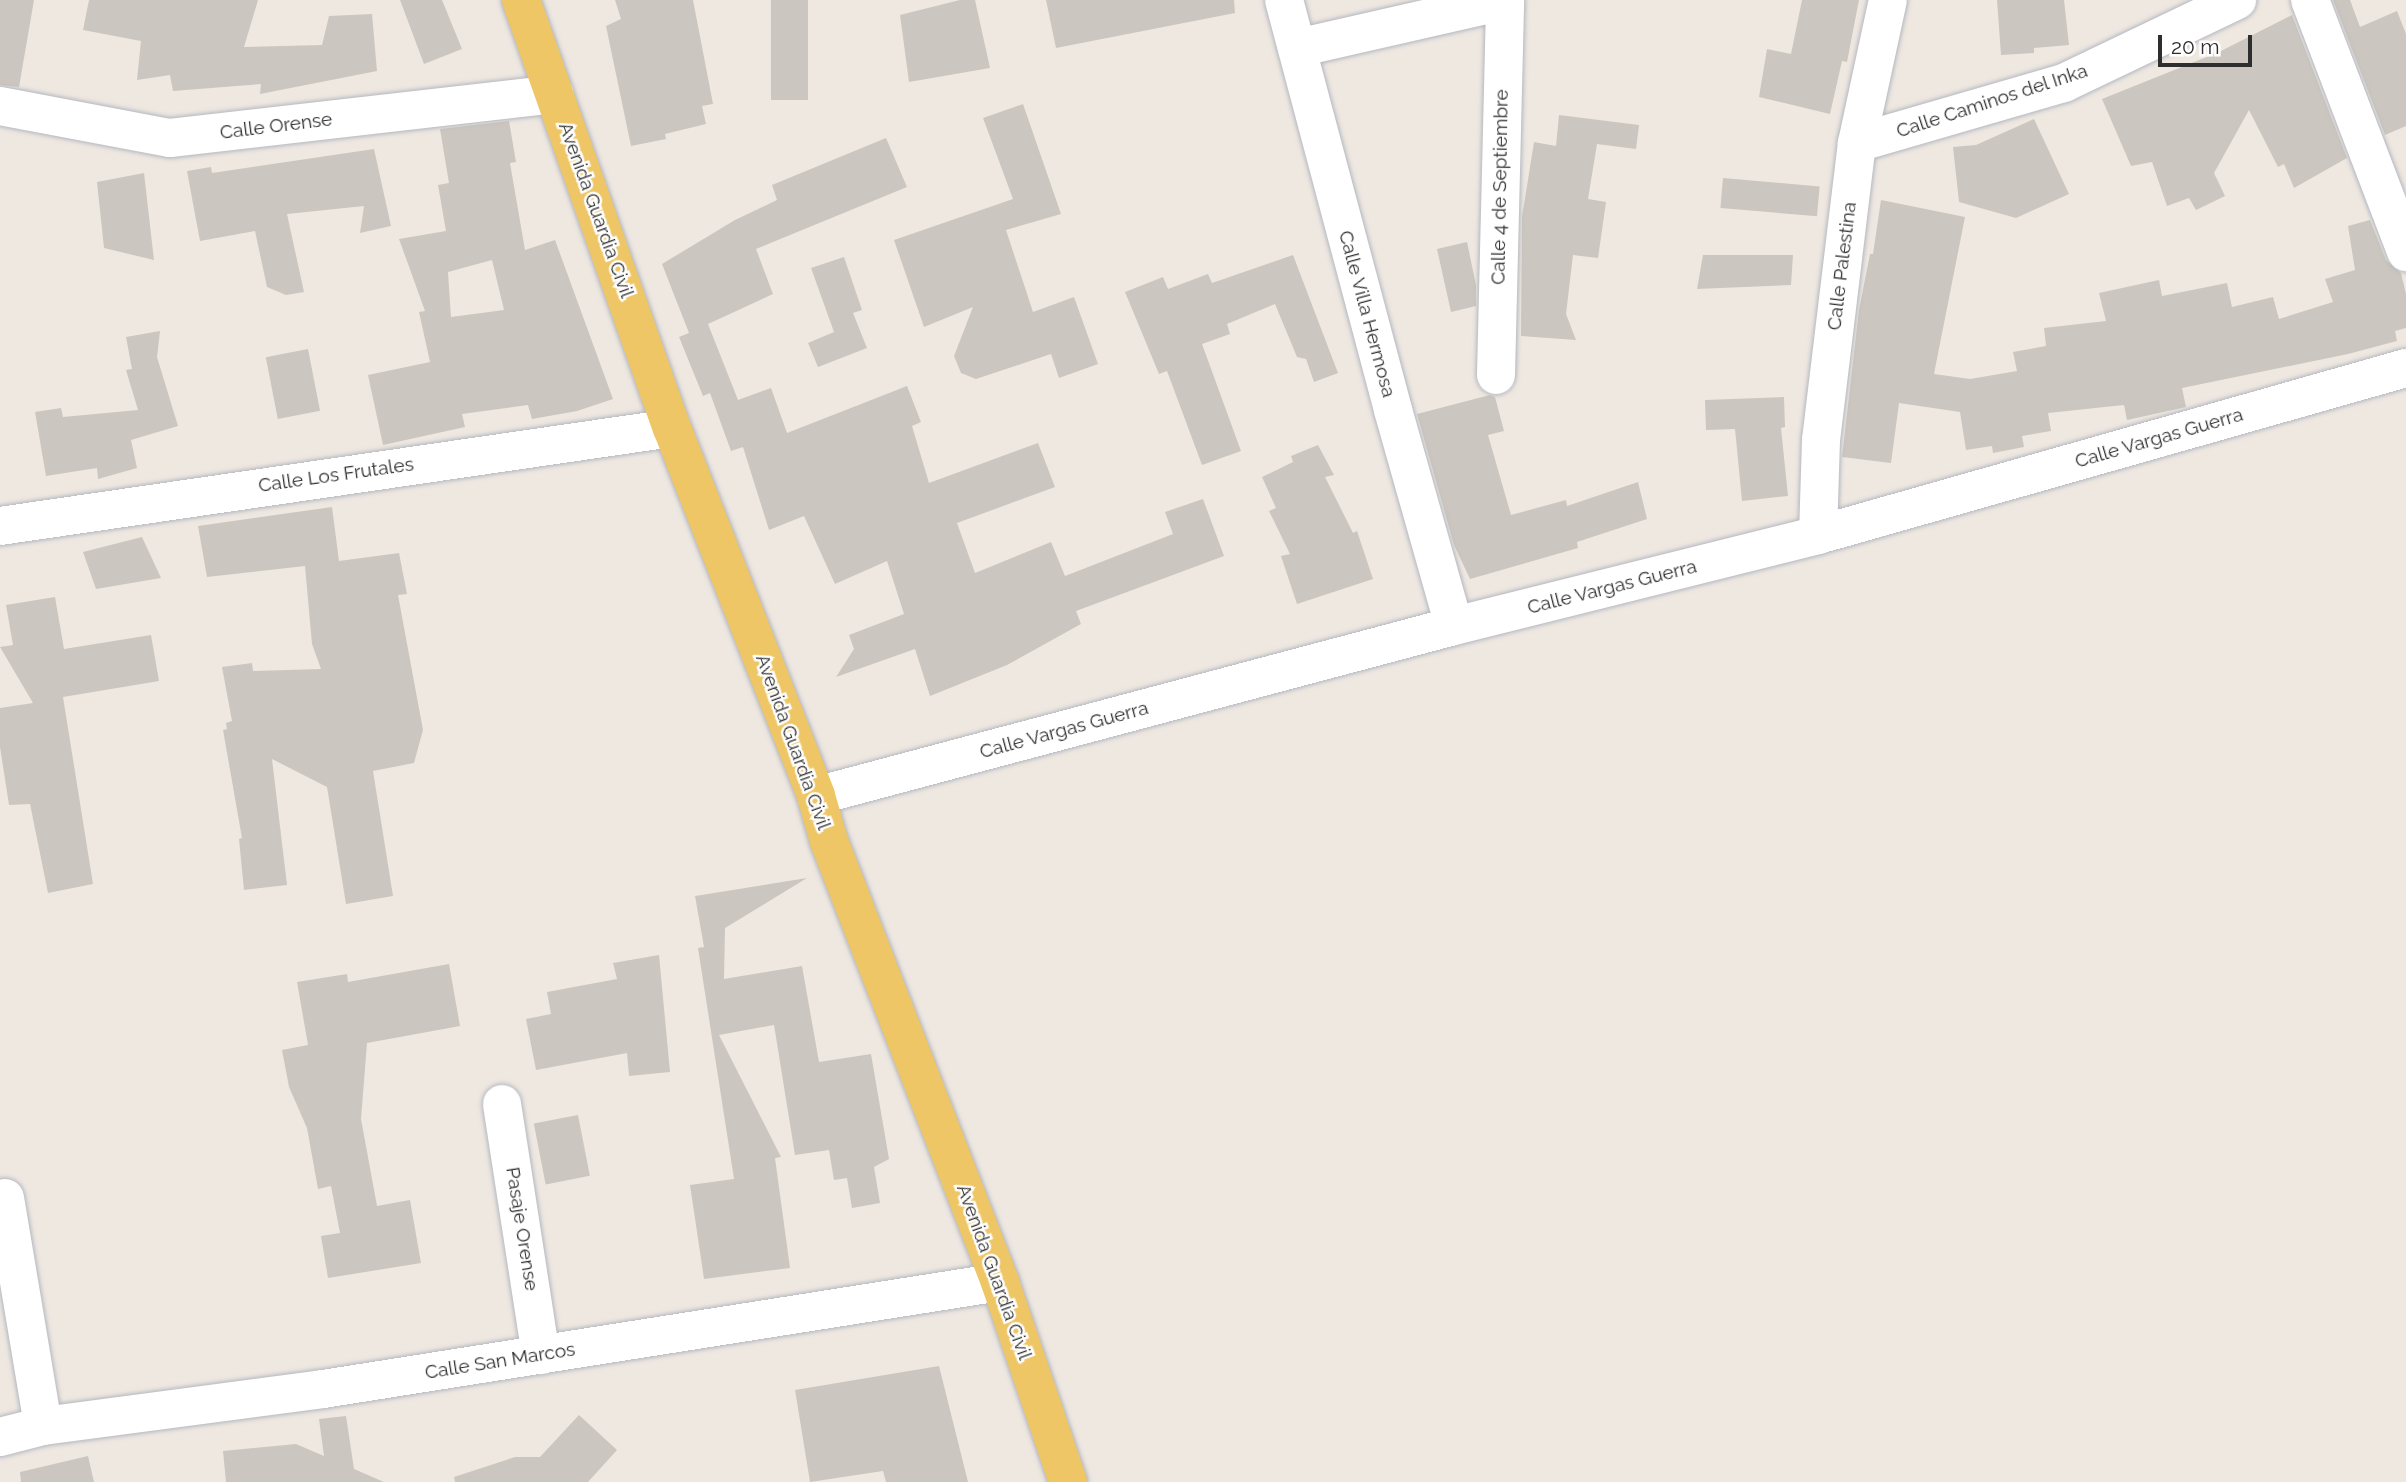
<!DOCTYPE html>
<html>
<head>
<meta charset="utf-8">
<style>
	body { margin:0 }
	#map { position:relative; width:2406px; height:1482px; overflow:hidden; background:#efe8e1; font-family:Raleway,sans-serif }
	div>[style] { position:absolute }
	.building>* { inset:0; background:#cbc6bf; transform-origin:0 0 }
	.roads { filter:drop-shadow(0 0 2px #b4b8c1) drop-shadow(0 0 2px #b4b8c1) }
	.minor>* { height:38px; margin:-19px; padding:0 19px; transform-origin:19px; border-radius:19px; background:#fff }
	.major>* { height:38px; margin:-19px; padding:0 19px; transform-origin:19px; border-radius:19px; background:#eec666 }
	span { translate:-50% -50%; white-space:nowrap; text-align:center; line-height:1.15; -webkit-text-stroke:5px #fff; paint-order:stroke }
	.street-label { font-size:19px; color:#2e2e2e }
	.scale { position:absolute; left:2158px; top:35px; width:94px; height:32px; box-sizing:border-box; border:4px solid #2e2e2e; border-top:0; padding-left:9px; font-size:21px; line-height:24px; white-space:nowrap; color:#2e2e2e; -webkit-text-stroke:5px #fff; paint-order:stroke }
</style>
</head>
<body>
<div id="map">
	<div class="building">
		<div style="clip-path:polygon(0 0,34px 0,19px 87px,0 85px)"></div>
		<div style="clip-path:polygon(89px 0,258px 0,244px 47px,322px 45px,329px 16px,372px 14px,377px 71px,260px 94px,261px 84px,173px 91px,170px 75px,137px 80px,141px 41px,83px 30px)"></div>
		<div style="clip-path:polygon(400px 0,442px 0,462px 49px,424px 64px)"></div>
		<div style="clip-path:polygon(615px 0,693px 0,713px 104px,702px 106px,706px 124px,665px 134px,666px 139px,631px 146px,606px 26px,621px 19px)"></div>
		<div style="left:771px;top:0;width:37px;height:100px"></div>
		<div style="clip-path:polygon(960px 0,975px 0,990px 68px,909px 82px,900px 15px)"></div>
		<div style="clip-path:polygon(1046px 0,1234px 0,1235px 13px,1056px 48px)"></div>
		<div style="clip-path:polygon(1802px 0,1859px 0,1847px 62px,1842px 61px,1830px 114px,1759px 97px,1767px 49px,1791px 54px)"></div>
		<div style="clip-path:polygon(1997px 0,2064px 0,2069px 45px,2034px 48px,2034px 53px,2001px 55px)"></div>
		<div style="clip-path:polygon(2333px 0,2350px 0,2360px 27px,2397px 11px,2406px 34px,2406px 126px,2385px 135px)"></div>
		<div style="clip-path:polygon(2292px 15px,2347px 158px,2294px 188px,2284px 164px,2278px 167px,2249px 110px,2214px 173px,2225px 196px,2196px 210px,2189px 198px,2167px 206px,2152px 162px,2131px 166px,2102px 99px,2219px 52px)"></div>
		<div style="clip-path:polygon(1023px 104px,1061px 214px,1006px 230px,1033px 312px,1074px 297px,1098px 364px,1059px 378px,1051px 354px,976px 379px,961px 373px,954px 356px,973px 307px,924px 327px,894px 240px,1013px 199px,983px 118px)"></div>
		<div style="clip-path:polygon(1559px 115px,1639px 125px,1636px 149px,1597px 144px,1588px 199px,1606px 202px,1598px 258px,1573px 255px,1566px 314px,1576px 340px,1521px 336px,1522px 217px,1534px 142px,1556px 146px)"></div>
		<div style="clip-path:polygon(2034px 119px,2069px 194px,2016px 218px,1959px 202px,1953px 147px,1976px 145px)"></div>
		<div style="clip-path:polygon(evenodd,509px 121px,516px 162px,510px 163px,525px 250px,555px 240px,613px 399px,577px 411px,532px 419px,528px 405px,462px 414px,465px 427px,383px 445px,368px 375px,430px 362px,419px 312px,425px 311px,399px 239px,446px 231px,438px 185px,449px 183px,440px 129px,509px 121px,492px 260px,504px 310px,451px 317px,448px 272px,492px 260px)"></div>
		<div style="clip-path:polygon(886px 138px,907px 187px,756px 249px,773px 294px,708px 324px,738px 400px,771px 388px,787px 433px,907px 386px,921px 422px,912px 426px,929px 483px,1038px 443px,1055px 487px,957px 523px,975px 573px,1051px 542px,1065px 576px,1173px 534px,1165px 512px,1203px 499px,1224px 556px,1076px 611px,1081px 624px,1007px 665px,930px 696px,915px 649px,836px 677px,854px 649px,849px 635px,904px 614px,887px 561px,835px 584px,804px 516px,769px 530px,743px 447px,731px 451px,710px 393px,703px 396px,679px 337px,689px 333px,662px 264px,735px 220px,777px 200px,772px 185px)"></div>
		<div style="clip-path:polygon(374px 149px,391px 226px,360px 233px,364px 206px,287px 214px,304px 292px,286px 295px,267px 287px,255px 231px,200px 241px,187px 171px,211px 167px,212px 173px)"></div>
		<div style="clip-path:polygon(144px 173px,154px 260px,104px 248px,97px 182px)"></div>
		<div style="left:1723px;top:178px;width:97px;height:30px;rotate:5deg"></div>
		<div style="clip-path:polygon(1881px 200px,1965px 217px,1934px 374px,1970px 379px,2017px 371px,2013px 352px,2046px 346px,2044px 328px,2106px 321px,2099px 293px,2159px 280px,2162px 296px,2227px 283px,2232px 307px,2273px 297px,2279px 319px,2333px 302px,2325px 279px,2355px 270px,2348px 226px,2370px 220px,2386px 260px,2401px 273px,2406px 294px,2406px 328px,2395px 331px,2397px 341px,2348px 354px,2182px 388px,2186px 407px,2127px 420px,2124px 405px,2048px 413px,2051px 431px,2022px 436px,2024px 447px,1993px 453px,1992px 446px,1966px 450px,1960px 412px,1899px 403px,1891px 463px,1842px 457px,1859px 310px,1870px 254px,1873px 254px)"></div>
		<div style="clip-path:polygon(1467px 242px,1476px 285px,1476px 306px,1451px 312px,1437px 249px)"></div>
		<div style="clip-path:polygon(1293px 255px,1338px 373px,1314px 382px,1306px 359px,1297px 357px,1275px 304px,1227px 324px,1230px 334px,1202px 344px,1241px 451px,1202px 465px,1167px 371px,1159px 374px,1125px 292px,1163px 277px,1168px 289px,1208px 274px,1212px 283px)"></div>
		<div style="clip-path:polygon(1703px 255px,1793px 255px,1791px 285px,1697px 289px)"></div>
		<div style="clip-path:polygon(844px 257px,862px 310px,853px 313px,867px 348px,818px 367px,808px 343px,834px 332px,811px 268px)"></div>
		<div style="clip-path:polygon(160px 331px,157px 357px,178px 426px,131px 440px,137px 468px,98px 479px,97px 468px,46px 476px,35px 412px,61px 408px,63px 417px,138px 410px,126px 370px,132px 369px,126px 337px)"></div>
		<div style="left:308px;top:349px;width:63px;height:43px;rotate:79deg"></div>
		<div style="clip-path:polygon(1490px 395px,1495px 397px,1504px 431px,1488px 435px,1511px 515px,1566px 500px,1567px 506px,1638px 482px,1647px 519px,1577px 542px,1578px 548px,1470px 579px,1454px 545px,1417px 414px)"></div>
		<div style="clip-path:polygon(1784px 397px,1785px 427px,1781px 428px,1788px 496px,1742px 501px,1735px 429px,1706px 430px,1705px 400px)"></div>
		<div style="clip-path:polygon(1318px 445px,1334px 475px,1325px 477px,1353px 533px,1357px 531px,1373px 579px,1297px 604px,1281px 556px,1290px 554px,1269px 511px,1276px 508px,1262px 477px,1293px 462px,1291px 456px)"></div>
		<div style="clip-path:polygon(332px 507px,339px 561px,399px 553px,407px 594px,398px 595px,423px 730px,414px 763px,373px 771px,393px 896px,346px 904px,327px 787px,272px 759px,287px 885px,244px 890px,239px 839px,242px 838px,223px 730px,227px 729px,226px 723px,232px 721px,222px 667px,252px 663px,253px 671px,321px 669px,312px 644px,305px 566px,207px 577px,198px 526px)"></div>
		<div style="clip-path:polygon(142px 537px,161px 578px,96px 589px,83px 552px)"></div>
		<div style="clip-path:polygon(55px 597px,64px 649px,151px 635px,159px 681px,63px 697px,93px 884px,48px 893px,30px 804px,9px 805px,0 747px,0 708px,33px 703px,0 647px,13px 645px,6px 605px)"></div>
		<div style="clip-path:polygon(807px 878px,725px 928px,724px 979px,802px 966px,819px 1062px,871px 1054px,889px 1159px,874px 1167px,880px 1203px,852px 1208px,847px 1178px,834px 1180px,829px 1150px,795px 1155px,774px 1025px,719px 1035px,781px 1157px,775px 1158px,790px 1268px,704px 1279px,690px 1185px,734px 1179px,698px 948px,704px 947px,695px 896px)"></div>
		<div style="clip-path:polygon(659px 955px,670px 1072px,629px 1076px,627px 1053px,536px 1070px,526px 1019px,551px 1014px,547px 992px,617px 979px,613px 963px)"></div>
		<div style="clip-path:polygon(449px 964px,460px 1026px,367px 1043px,361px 1119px,377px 1206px,410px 1200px,421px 1263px,328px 1278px,321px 1236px,340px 1233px,331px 1186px,318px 1189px,307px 1128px,289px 1087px,282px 1050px,308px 1045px,297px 982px,347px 974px,348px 982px)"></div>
		<div style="left:578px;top:1115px;width:62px;height:45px;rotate:79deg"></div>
		<div style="clip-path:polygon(939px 1366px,968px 1482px,886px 1482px,883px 1471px,810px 1482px,795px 1390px)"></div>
		<div style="clip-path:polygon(579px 1415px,617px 1450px,588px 1482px,455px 1482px,454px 1477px,515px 1457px,540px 1457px)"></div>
		<div style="clip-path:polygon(346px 1416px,354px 1469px,384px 1482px,226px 1482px,223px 1451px,296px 1444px,324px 1456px,319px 1419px)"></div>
		<div style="clip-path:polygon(88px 1456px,94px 1482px,21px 1482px,20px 1472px)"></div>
	</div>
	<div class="roads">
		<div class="minor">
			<div style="left:1284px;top:0;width:424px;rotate:75.1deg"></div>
			<div style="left:1393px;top:410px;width:224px;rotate:74.2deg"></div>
			<div style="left:2310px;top:0;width:270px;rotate:69.1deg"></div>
			<div style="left:1297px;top:48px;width:212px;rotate:-12.8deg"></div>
			<div style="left:0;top:106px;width:173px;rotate:10.7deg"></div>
			<div style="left:170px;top:138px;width:387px;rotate:-6.5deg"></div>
			<div style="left:1857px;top:143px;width:216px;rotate:-16.2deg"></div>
			<div style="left:2064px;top:83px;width:192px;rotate:-25.6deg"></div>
			<div style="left:1496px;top:375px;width:375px;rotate:-88.6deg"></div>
			<div style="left:0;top:526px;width:679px;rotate:-8.3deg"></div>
			<div style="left:1818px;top:535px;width:95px;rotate:-88.2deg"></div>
			<div style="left:1821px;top:440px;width:299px;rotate:-83.1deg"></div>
			<div style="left:1857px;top:143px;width:146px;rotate:-77.8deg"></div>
			<div style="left:816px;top:796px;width:660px;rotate:-14.92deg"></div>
			<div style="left:1454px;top:626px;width:375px;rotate:-14deg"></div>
			<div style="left:1818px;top:535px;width:611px;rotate:-15.86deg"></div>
			<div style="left:502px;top:1104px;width:254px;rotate:81.2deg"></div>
			<div style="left:5px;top:1198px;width:231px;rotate:80.5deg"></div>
			<div style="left:0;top:1437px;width:44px;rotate:-14.3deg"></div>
			<div style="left:43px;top:1426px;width:282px;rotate:-7.5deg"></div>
			<div style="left:323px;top:1389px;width:685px;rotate:-8.98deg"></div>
		</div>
		<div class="major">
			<div style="left:521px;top:0;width:454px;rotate:70.6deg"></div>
			<div style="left:672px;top:428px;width:395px;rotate:68.6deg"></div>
			<div style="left:816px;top:796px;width:47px;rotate:73.9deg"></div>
			<div style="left:829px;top:841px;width:473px;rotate:68.8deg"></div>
			<div style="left:1000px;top:1282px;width:211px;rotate:71.2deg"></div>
		</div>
	</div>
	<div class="street-label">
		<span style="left:1992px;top:101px;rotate:-18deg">Calle Caminos del Inka</span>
		<span style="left:276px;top:126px;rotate:-7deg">Calle Orense</span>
		<span style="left:1500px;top:187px;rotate:-89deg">Calle 4 de Septiembre</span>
		<span style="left:596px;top:210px;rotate:70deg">Avenida Guardia Civil</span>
		<span style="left:1842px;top:266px;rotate:-83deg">Calle Palestina</span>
		<span style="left:1367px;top:314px;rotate:75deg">Calle Villa Hermosa</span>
		<span style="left:2159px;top:438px;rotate:-16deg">Calle Vargas Guerra</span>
		<span style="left:336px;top:475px;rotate:-8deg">Calle Los Frutales</span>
		<span style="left:1612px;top:587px;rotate:-14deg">Calle Vargas Guerra</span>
		<span style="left:1064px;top:730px;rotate:-15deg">Calle Vargas Guerra</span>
		<span style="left:793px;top:742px;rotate:70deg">Avenida Guardia Civil</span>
		<span style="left:522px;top:1229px;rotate:81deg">Pasaje Orense</span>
		<span style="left:994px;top:1272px;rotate:70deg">Avenida Guardia Civil</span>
		<span style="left:500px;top:1361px;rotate:-9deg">Calle San Marcos</span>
	</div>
	<div class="scale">20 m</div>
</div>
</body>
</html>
